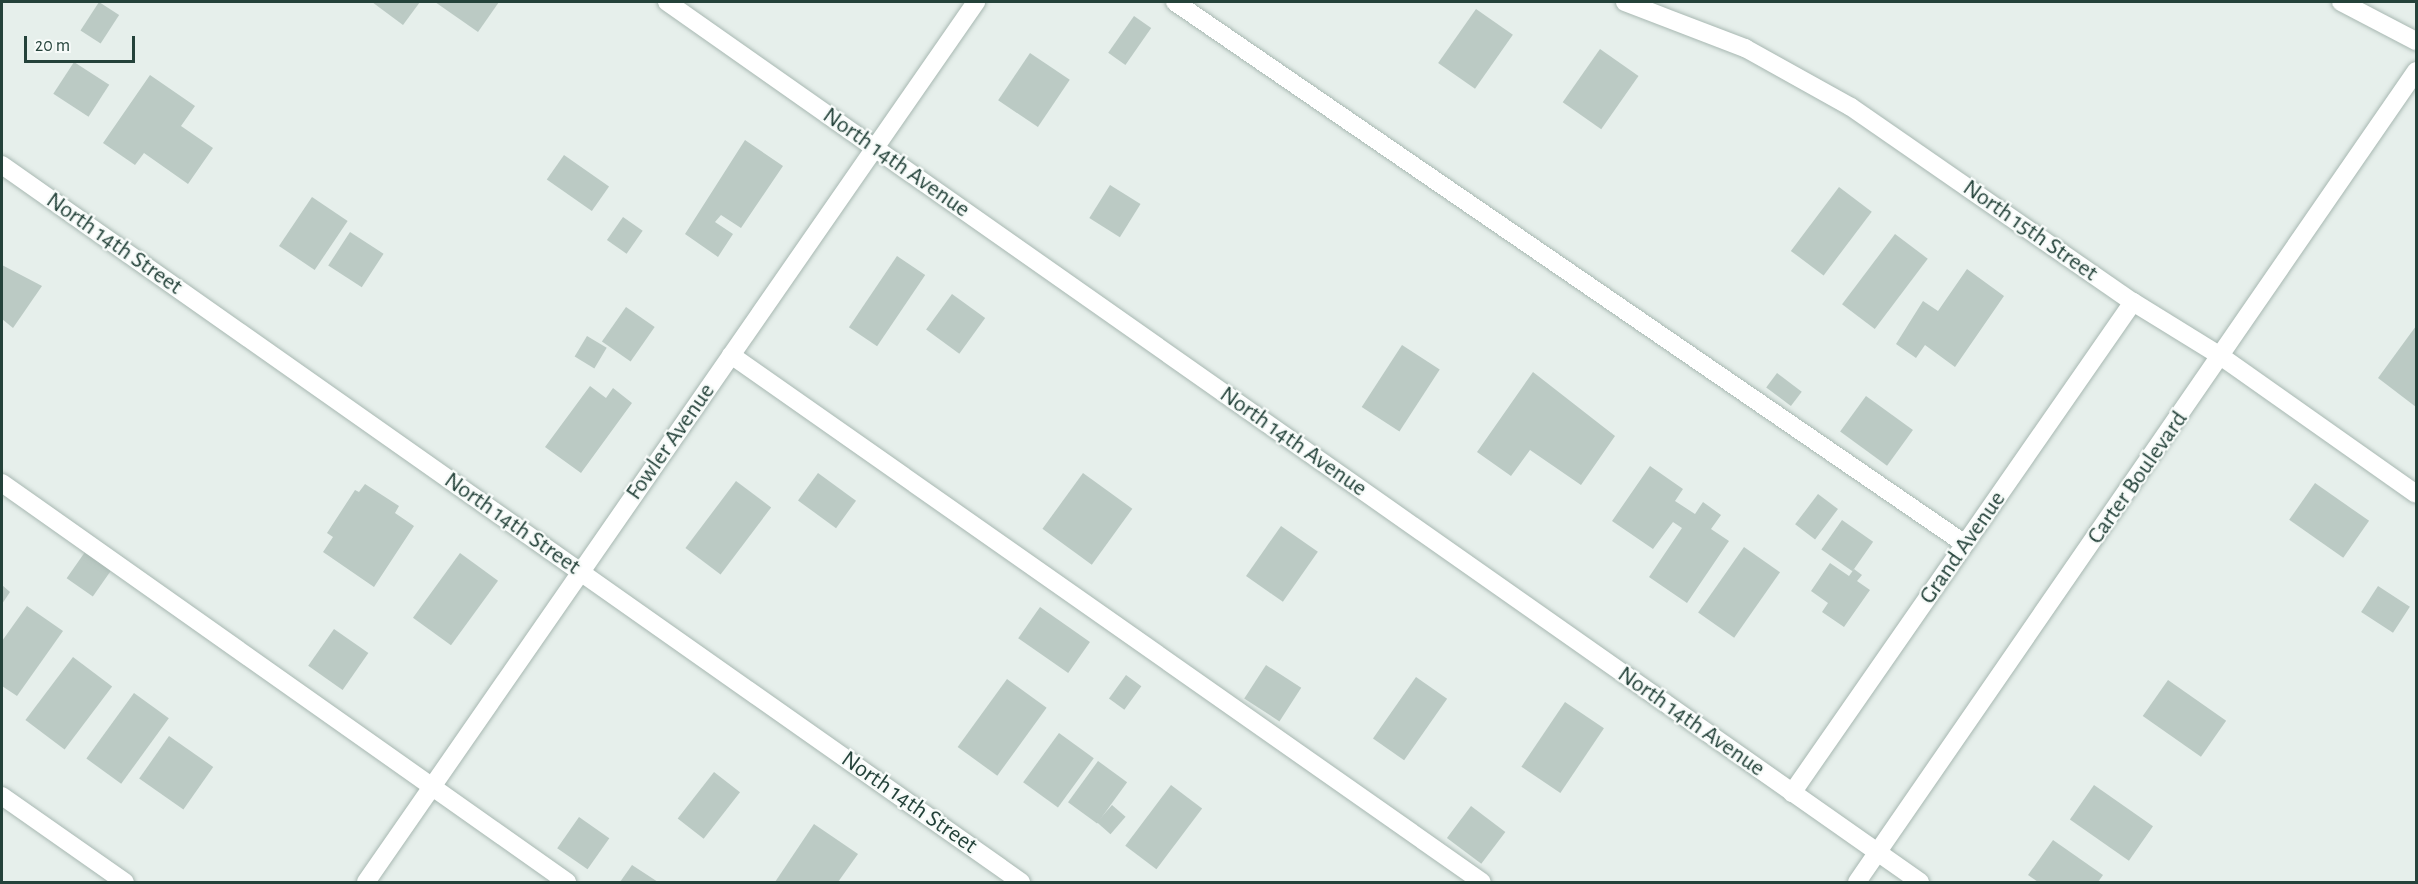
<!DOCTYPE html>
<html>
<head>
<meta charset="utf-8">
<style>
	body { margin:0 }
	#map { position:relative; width:2418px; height:884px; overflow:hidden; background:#e6efeb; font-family:"Alegreya Sans",sans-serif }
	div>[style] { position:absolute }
	.building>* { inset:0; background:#bbcac4; transform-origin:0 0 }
	.roads { filter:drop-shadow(0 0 2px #a8b8b2) drop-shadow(0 0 2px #a8b8b2) }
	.service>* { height:18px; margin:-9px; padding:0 9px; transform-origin:9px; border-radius:9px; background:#fff }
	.minor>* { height:18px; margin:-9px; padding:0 9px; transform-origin:9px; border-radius:9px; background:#fff }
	span { translate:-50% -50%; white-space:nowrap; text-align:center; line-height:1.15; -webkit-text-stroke:4.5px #f7fbf9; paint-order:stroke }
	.street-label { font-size:24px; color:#24423a }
	.frame { position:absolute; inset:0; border:3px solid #24423a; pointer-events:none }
	.scale { position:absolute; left:24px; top:36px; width:111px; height:27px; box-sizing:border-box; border:3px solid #24423a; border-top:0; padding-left:8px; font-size:18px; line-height:21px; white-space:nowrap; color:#24423a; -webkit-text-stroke:4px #f7fbf9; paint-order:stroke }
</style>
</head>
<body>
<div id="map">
	<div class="building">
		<div style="left:99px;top:2px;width:24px;height:34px;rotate:33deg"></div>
		<div style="clip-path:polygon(372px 2px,420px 2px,403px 25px)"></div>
		<div style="clip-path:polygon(435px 2px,499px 2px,478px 32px)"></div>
		<div style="left:1476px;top:9px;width:45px;height:66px;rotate:35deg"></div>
		<div style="left:1134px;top:16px;width:21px;height:45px;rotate:35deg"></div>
		<div style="left:1600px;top:49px;width:47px;height:65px;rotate:35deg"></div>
		<div style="left:1030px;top:53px;width:48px;height:57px;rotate:34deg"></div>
		<div style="left:74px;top:62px;width:42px;height:38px;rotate:33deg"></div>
		<div style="clip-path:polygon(150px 75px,195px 106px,181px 126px,213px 148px,188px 184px,144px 153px,135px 165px,103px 143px)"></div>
		<div style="clip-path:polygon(745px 140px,783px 166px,741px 228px,721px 215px,715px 222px,733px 234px,718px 257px,685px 234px)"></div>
		<div style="left:564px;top:155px;width:55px;height:30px;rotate:35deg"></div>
		<div style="left:1110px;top:185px;width:36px;height:39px;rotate:32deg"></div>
		<div style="left:1839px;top:187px;width:41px;height:80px;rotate:37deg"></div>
		<div style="left:312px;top:197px;width:43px;height:59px;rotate:34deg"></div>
		<div style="left:623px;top:217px;width:24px;height:28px;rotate:35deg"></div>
		<div style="left:350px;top:232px;width:40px;height:40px;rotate:33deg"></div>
		<div style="left:1895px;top:234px;width:41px;height:88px;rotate:37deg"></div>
		<div style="left:897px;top:256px;width:34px;height:86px;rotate:34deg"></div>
		<div style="clip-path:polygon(2px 265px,42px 286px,13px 328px,2px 319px)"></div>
		<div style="clip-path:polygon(1967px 269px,2004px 296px,1955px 367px,1925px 345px,1916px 358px,1896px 344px,1923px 301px,1938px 311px)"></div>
		<div style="left:952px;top:294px;width:41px;height:44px;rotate:36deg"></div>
		<div style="left:626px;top:307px;width:35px;height:42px;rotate:35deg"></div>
		<div style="clip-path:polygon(2416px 326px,2416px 407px,2378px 378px)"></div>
		<div style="left:587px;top:336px;width:23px;height:24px;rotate:31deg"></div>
		<div style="left:1402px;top:345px;width:45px;height:74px;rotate:33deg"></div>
		<div style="clip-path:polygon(1533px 372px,1615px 436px,1581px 485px,1530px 450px,1511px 476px,1477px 452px)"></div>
		<div style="left:1777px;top:373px;width:31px;height:18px;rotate:37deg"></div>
		<div style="clip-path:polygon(590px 386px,606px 398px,613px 388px,632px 403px,581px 473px,545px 447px)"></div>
		<div style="left:1866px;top:396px;width:58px;height:44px;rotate:36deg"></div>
		<div style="clip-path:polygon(1650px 466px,1683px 489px,1675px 501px,1695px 514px,1703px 502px,1721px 515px,1711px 529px,1729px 541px,1687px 603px,1649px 577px,1682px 528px,1673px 522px,1653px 549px,1612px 521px)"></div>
		<div style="left:818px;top:473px;width:47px;height:34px;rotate:36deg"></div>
		<div style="left:1083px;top:473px;width:61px;height:69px;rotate:36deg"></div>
		<div style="left:736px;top:481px;width:44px;height:84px;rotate:37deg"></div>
		<div style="left:2315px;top:483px;width:66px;height:45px;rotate:35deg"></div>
		<div style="clip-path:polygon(365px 484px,399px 506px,395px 513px,414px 526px,374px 587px,323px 552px,333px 537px,327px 533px,355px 490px,359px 492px)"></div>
		<div style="left:1818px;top:494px;width:25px;height:38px;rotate:37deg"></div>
		<div style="left:1842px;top:520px;width:38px;height:36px;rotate:35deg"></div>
		<div style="left:1281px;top:526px;width:45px;height:61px;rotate:35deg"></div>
		<div style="left:1744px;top:547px;width:44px;height:80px;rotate:35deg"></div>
		<div style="left:85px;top:552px;width:32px;height:32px;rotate:35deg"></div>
		<div style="left:460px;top:553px;width:47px;height:80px;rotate:36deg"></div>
		<div style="clip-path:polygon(1830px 563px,1849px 576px,1854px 569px,1862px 575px,1857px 581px,1870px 590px,1844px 627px,1822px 612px,1828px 603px,1811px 591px)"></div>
		<div style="clip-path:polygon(2px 585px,10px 592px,2px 604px)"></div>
		<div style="left:2378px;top:586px;width:38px;height:31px;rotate:33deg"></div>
		<div style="clip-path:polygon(27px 606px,63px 631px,17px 696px,2px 686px,2px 641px)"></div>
		<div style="left:1040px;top:607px;width:61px;height:38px;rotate:35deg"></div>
		<div style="left:334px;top:629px;width:42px;height:45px;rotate:35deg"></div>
		<div style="left:73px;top:657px;width:49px;height:79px;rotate:37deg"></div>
		<div style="left:1266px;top:665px;width:42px;height:40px;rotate:33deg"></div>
		<div style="left:1126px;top:675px;width:19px;height:29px;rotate:36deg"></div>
		<div style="left:1416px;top:677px;width:38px;height:75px;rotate:35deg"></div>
		<div style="left:1007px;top:679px;width:49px;height:84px;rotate:36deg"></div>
		<div style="left:2168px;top:680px;width:71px;height:44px;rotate:35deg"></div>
		<div style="left:134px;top:693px;width:43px;height:81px;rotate:36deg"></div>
		<div style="left:1565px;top:702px;width:47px;height:78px;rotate:34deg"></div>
		<div style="left:1059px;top:733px;width:43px;height:61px;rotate:36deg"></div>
		<div style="left:169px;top:736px;width:54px;height:52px;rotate:35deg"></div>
		<div style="left:1098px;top:761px;width:36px;height:51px;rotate:36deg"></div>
		<div style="left:714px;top:772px;width:33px;height:59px;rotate:38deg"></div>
		<div style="left:1171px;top:785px;width:39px;height:76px;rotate:37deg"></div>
		<div style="left:2094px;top:785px;width:72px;height:42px;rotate:35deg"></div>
		<div style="left:1112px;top:805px;width:18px;height:23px;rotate:41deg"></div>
		<div style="left:1471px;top:806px;width:43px;height:40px;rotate:37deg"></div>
		<div style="left:579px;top:817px;width:37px;height:38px;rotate:35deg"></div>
		<div style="clip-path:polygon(814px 824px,858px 854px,838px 882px,775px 882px)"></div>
		<div style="clip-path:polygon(2053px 840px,2103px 875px,2098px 882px,2038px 882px,2028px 875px)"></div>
		<div style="clip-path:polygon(632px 865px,658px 882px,620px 882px)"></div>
	</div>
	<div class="roads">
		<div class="service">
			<div style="left:1175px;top:2px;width:958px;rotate:34.45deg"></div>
			<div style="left:731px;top:355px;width:917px;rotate:35.06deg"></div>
			<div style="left:2px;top:483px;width:692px;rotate:35.23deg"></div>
		</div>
		<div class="minor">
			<div style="left:667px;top:2px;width:1531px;rotate:35.08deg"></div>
			<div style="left:1625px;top:2px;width:129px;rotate:21deg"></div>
			<div style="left:1745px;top:48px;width:121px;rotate:29.1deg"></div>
			<div style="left:1851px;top:107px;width:343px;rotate:34.7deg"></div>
			<div style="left:2133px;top:302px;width:105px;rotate:31.7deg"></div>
			<div style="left:2222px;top:357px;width:237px;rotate:35.2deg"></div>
			<div style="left:2341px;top:2px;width:85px;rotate:27.5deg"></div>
			<div style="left:2px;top:165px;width:1246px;rotate:35.13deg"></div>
			<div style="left:1792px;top:793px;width:598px;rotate:-55.22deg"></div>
			<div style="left:2px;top:796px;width:150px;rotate:35deg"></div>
			<div style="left:366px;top:882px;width:1071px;rotate:-55.27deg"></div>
			<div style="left:1857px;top:882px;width:985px;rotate:-55.42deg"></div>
		</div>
	</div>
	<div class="street-label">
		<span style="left:896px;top:163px;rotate:35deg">North 14th Avenue</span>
		<span style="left:2030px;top:231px;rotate:35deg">North 15th Street</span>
		<span style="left:114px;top:244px;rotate:35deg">North 14th Street</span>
		<span style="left:671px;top:442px;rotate:-55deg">Fowler Avenue</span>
		<span style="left:1293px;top:442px;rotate:35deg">North 14th Avenue</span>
		<span style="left:2138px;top:478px;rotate:-55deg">Carter Boulevard</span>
		<span style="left:512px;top:524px;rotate:35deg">North 14th Street</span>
		<span style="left:1963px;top:548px;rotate:-55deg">Grand Avenue</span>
		<span style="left:1691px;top:722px;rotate:35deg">North 14th Avenue</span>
		<span style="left:909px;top:803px;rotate:35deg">North 14th Street</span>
	</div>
	<div class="frame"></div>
	<div class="scale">20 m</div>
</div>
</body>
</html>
